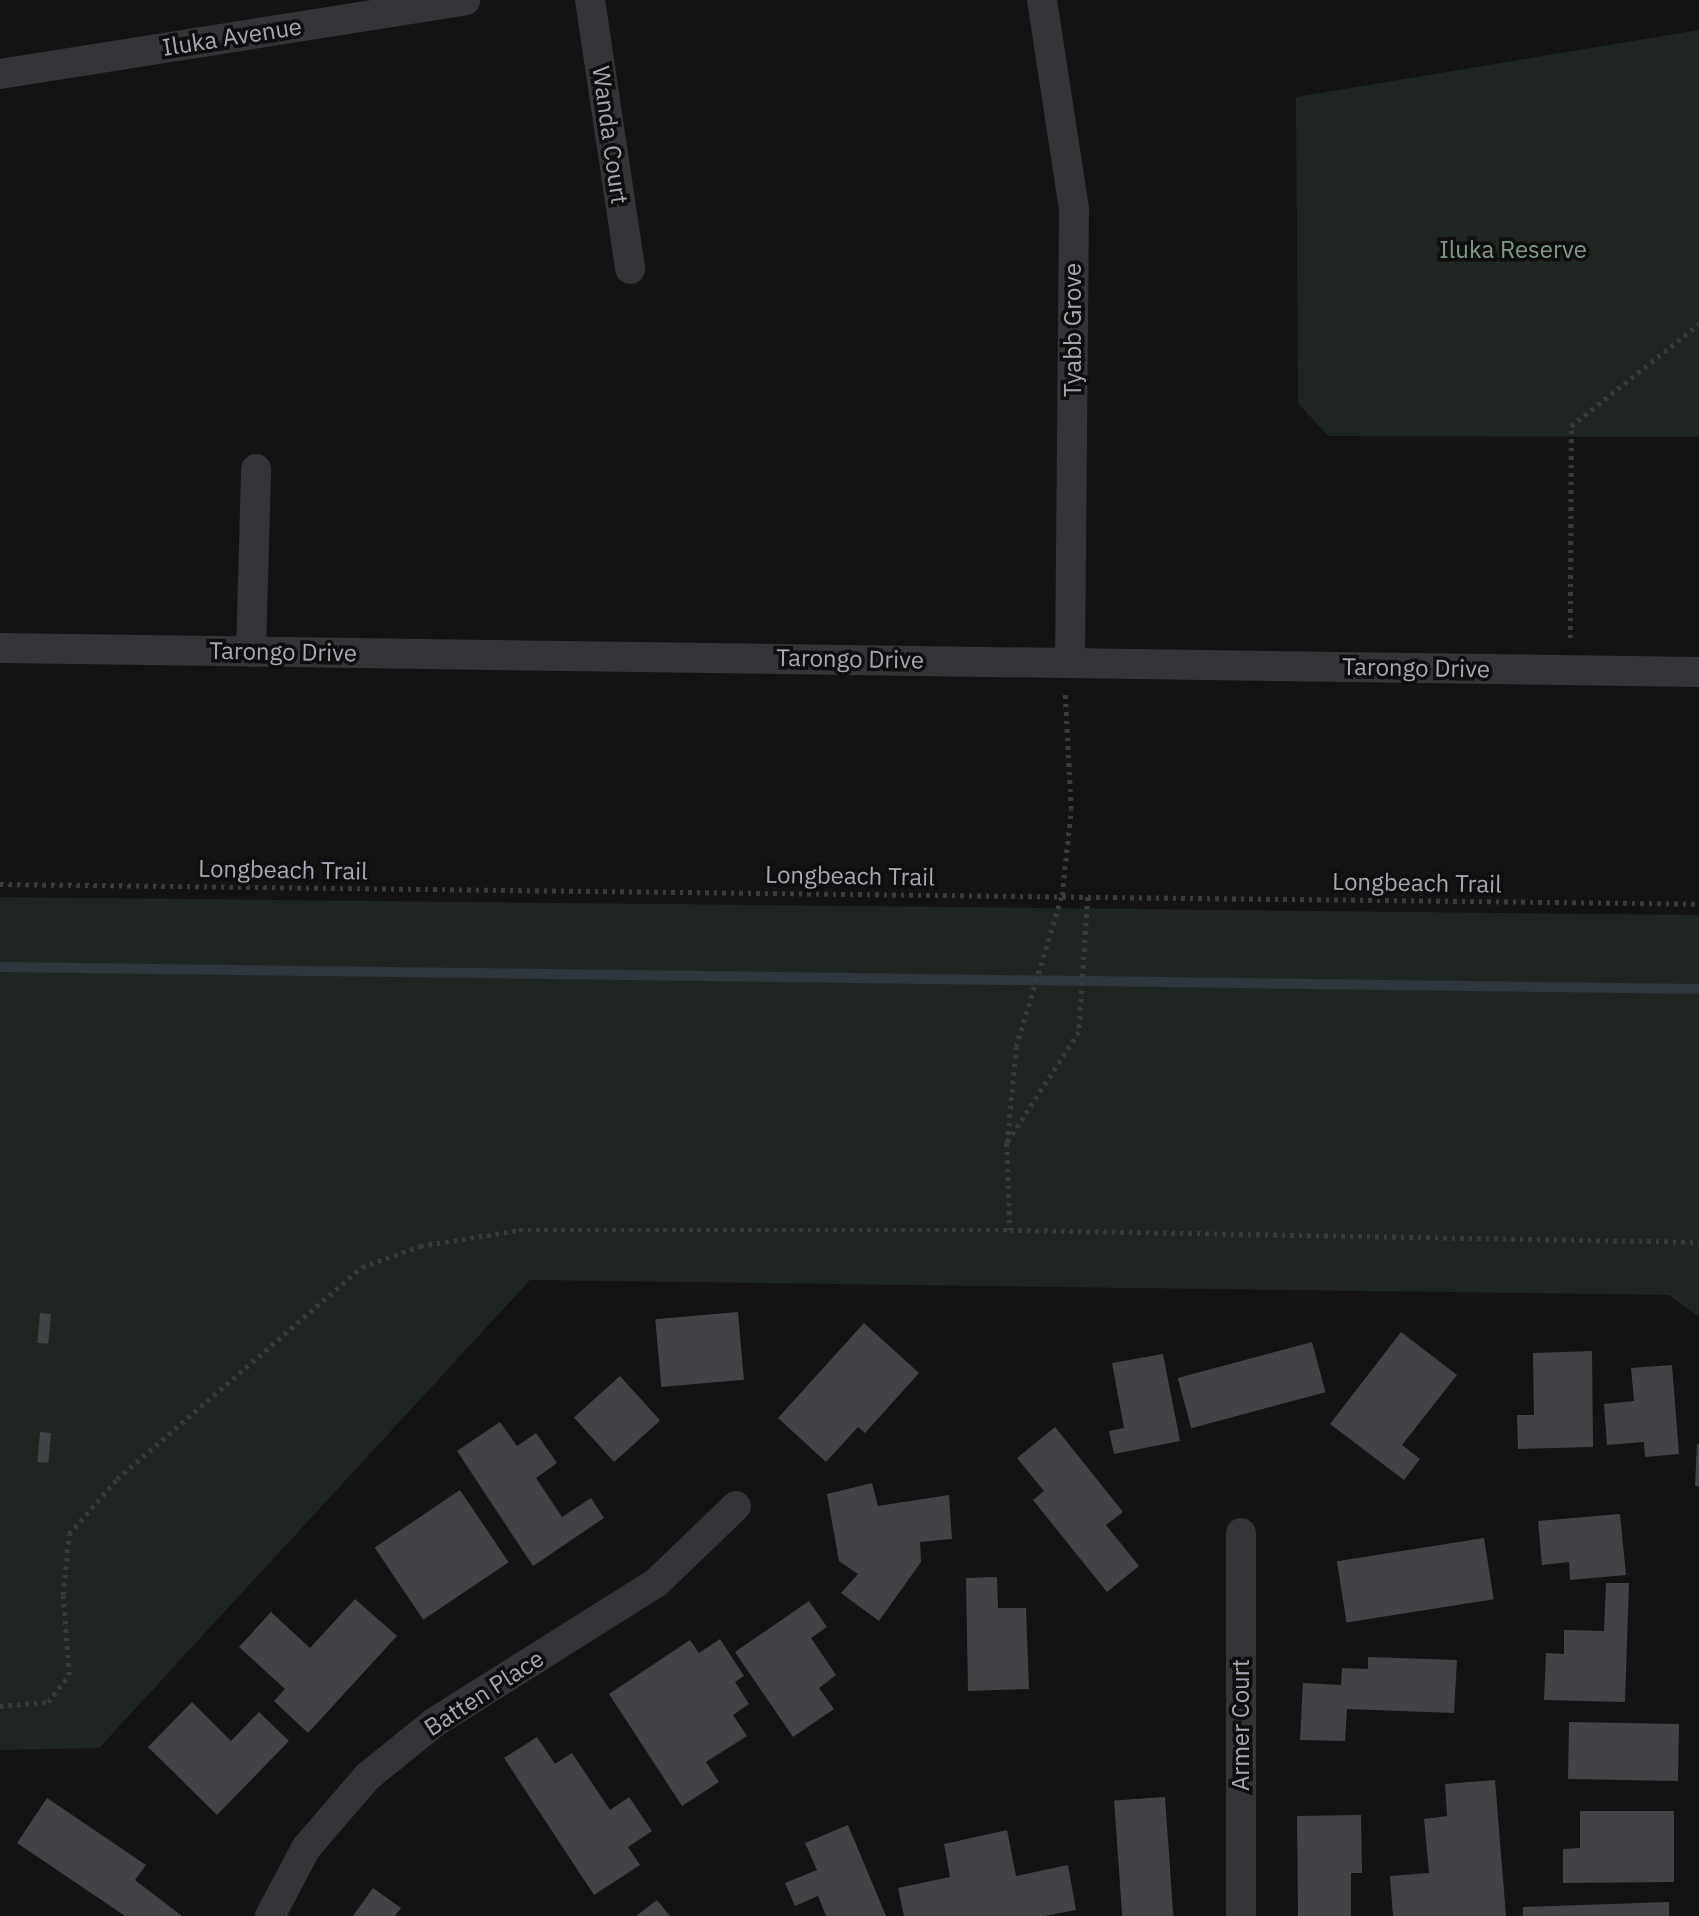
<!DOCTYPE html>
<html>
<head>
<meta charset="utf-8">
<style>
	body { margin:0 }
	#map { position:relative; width:1699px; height:1916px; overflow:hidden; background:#131314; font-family:"IBM Plex Sans",sans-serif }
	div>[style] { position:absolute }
	.green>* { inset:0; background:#1f2621 }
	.stream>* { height:10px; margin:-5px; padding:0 5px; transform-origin:5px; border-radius:5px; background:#2f363d }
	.building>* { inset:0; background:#424347; transform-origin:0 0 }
	.path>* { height:4.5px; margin-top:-2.25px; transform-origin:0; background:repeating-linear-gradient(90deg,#3a3b3f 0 3.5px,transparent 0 8.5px) }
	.minor>* { height:30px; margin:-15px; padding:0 15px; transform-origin:15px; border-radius:15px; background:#343439 }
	span { translate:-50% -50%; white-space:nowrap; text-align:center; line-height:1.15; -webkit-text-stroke:7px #0e0e0f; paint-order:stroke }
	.street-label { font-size:24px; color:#a6a8b3 }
	.park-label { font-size:24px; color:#7e9c84 }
</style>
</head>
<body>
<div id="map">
	<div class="green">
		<div style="clip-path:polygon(1699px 30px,1699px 437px,1328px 436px,1298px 403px,1296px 97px)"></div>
		<div style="clip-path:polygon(0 897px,1699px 915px,1699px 1317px,1669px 1295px,530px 1280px,99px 1748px,0 1750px)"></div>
	</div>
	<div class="stream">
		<div style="left:0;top:967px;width:1699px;rotate:0.74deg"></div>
	</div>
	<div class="building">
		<div style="left:738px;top:1312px;width:68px;height:83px;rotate:85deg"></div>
		<div style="left:40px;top:1313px;width:11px;height:30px;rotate:5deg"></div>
		<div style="clip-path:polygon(864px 1323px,919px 1373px,865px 1433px,858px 1427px,826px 1462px,778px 1418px)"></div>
		<div style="clip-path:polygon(1401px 1332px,1457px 1375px,1402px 1445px,1420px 1459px,1404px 1480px,1330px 1424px)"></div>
		<div style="left:1312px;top:1342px;width:52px;height:139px;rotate:75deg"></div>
		<div style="clip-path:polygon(1592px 1351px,1593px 1447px,1518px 1449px,1517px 1415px,1534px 1415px,1533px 1353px)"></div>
		<div style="clip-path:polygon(1163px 1354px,1180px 1441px,1114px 1454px,1109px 1431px,1124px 1428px,1112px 1363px)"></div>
		<div style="clip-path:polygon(1672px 1365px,1679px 1454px,1645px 1457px,1644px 1442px,1607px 1445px,1604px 1404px,1634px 1401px,1631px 1368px)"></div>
		<div style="left:620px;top:1376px;width:60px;height:62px;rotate:48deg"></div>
		<div style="clip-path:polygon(500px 1422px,517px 1446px,536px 1433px,557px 1463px,536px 1478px,562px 1517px,591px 1498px,604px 1518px,533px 1566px,457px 1451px)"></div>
		<div style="clip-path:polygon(1055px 1427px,1123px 1512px,1106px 1525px,1139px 1566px,1107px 1592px,1033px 1500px,1044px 1491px,1017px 1458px)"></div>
		<div style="left:40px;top:1432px;width:11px;height:30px;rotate:5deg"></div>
		<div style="clip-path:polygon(1697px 1444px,1699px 1444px,1699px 1486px,1695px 1486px)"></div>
		<div style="clip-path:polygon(872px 1483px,878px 1506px,949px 1495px,952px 1539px,920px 1542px,921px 1562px,879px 1621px,841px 1593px,858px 1574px,839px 1561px,827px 1494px)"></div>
		<div style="left:460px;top:1490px;width:87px;height:103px;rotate:56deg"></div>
		<div style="clip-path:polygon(1620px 1514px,1626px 1575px,1570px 1580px,1569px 1562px,1542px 1565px,1538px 1521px)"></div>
		<div style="left:1484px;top:1538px;width:62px;height:149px;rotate:81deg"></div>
		<div style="clip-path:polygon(997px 1577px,998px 1608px,1026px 1608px,1029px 1689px,968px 1691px,966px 1578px)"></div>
		<div style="clip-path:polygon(1606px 1583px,1629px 1583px,1625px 1702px,1544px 1700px,1546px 1653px,1564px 1654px,1564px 1630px,1604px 1631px)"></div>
		<div style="clip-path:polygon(355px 1599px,397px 1636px,308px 1733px,274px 1701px,285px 1689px,239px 1647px,271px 1612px,310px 1648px)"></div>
		<div style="clip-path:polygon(809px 1601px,827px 1627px,811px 1638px,836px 1675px,819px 1688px,834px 1709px,793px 1737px,735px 1652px)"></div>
		<div style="clip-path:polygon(720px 1639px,744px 1676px,735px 1682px,749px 1704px,733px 1715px,747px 1736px,706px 1762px,719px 1782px,682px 1806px,609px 1694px,690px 1640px,699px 1653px)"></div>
		<div style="clip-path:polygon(1368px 1657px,1457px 1660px,1454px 1713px,1347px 1709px,1345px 1741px,1300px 1740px,1303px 1683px,1341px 1685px,1342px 1668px,1368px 1669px)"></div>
		<div style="clip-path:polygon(192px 1702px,231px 1741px,259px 1712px,289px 1741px,217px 1815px,148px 1747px)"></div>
		<div style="left:1569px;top:1722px;width:110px;height:57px;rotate:1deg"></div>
		<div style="clip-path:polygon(537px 1737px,555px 1764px,572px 1753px,610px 1810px,629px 1797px,652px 1831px,628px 1847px,640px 1865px,594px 1895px,504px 1758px)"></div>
		<div style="clip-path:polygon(1495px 1780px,1506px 1916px,1393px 1916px,1390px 1876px,1429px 1873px,1424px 1819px,1447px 1816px,1445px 1784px)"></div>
		<div style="left:1165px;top:1797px;width:119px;height:51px;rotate:86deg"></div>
		<div style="clip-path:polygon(47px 1798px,146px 1865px,135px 1880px,182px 1916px,125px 1916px,17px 1843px)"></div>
		<div style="clip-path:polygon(1580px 1811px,1674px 1811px,1674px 1882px,1563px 1883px,1563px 1849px,1580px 1848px)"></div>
		<div style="clip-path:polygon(1361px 1815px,1362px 1873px,1351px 1873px,1351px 1916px,1298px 1916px,1297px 1816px)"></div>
		<div style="clip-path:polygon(848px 1825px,886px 1916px,826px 1916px,818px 1896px,795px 1906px,785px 1883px,817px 1870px,805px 1843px)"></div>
		<div style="clip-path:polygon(1007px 1830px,1016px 1876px,1068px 1865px,1076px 1910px,1045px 1916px,904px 1916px,898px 1888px,950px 1877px,944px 1844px)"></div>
		<div style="clip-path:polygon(373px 1888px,401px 1908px,395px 1916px,353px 1916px)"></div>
		<div style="clip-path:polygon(657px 1900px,670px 1916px,636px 1916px)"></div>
		<div style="clip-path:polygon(1669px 1902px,1669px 1916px,1523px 1916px,1523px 1907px)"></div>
	</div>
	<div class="path">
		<div style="left:1570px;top:638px;width:212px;rotate:-89.7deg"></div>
		<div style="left:1571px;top:426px;width:164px;rotate:-38.6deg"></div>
		<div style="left:0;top:884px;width:1699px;rotate:0.67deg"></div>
		<div style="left:1088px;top:897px;width:135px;rotate:93.8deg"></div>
		<div style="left:1079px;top:1032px;width:132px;rotate:123deg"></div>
		<div style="left:1007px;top:1143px;width:87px;rotate:88deg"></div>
		<div style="left:1010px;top:1230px;width:689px;rotate:1deg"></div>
		<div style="left:1007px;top:1143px;width:96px;rotate:-84.6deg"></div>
		<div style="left:1016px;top:1047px;width:159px;rotate:-73.2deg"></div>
		<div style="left:1062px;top:895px;width:86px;rotate:-84deg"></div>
		<div style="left:1071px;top:809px;width:115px;rotate:-93deg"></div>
		<div style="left:0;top:1706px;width:48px;rotate:-4.8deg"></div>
		<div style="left:48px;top:1702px;width:34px;rotate:-52deg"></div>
		<div style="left:69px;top:1675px;width:80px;rotate:-94.3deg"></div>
		<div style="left:63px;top:1595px;width:61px;rotate:-84.4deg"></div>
		<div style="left:69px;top:1534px;width:73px;rotate:-48.9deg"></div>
		<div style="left:117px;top:1479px;width:324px;rotate:-40.9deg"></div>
		<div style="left:362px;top:1267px;width:62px;rotate:-19.9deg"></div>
		<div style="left:420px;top:1246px;width:100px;rotate:-9.2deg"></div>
		<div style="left:519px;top:1230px;width:491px"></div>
	</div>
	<div class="minor">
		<div style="left:590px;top:0;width:272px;rotate:81.5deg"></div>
		<div style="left:1042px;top:0;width:211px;rotate:81.3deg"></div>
		<div style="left:1074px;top:209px;width:453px;rotate:90.5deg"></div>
		<div style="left:0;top:74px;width:471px;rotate:-9deg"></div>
		<div style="left:0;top:648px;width:1699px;rotate:0.81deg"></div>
		<div style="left:251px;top:652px;width:183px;rotate:-88.4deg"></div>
		<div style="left:270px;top:1916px;width:77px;rotate:-62.1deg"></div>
		<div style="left:306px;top:1848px;width:94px;rotate:-49.3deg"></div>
		<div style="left:367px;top:1777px;width:87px;rotate:-39deg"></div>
		<div style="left:435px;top:1722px;width:261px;rotate:-32.2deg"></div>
		<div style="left:656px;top:1583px;width:111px;rotate:-43.9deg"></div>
		<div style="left:1241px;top:1916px;width:383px;rotate:-90deg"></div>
	</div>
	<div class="street-label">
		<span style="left:232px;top:37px;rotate:-9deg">Iluka Avenue</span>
		<span style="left:610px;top:135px;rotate:82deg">Wanda Court</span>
		<span style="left:1073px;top:330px;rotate:-90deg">Tyabb Grove</span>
		<span style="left:283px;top:652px;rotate:1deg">Tarongo Drive</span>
		<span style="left:850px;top:659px;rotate:1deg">Tarongo Drive</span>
		<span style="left:1416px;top:668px;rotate:1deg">Tarongo Drive</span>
		<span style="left:283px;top:870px;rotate:1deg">Longbeach Trail</span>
		<span style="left:850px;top:876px;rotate:1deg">Longbeach Trail</span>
		<span style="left:1417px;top:883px;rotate:1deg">Longbeach Trail</span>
		<span style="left:484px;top:1693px;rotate:-33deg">Batten Place</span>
		<span style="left:1241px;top:1725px;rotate:-90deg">Armer Court</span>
	</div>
	<div class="park-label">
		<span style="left:1513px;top:250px">Iluka Reserve</span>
	</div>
</div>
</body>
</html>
